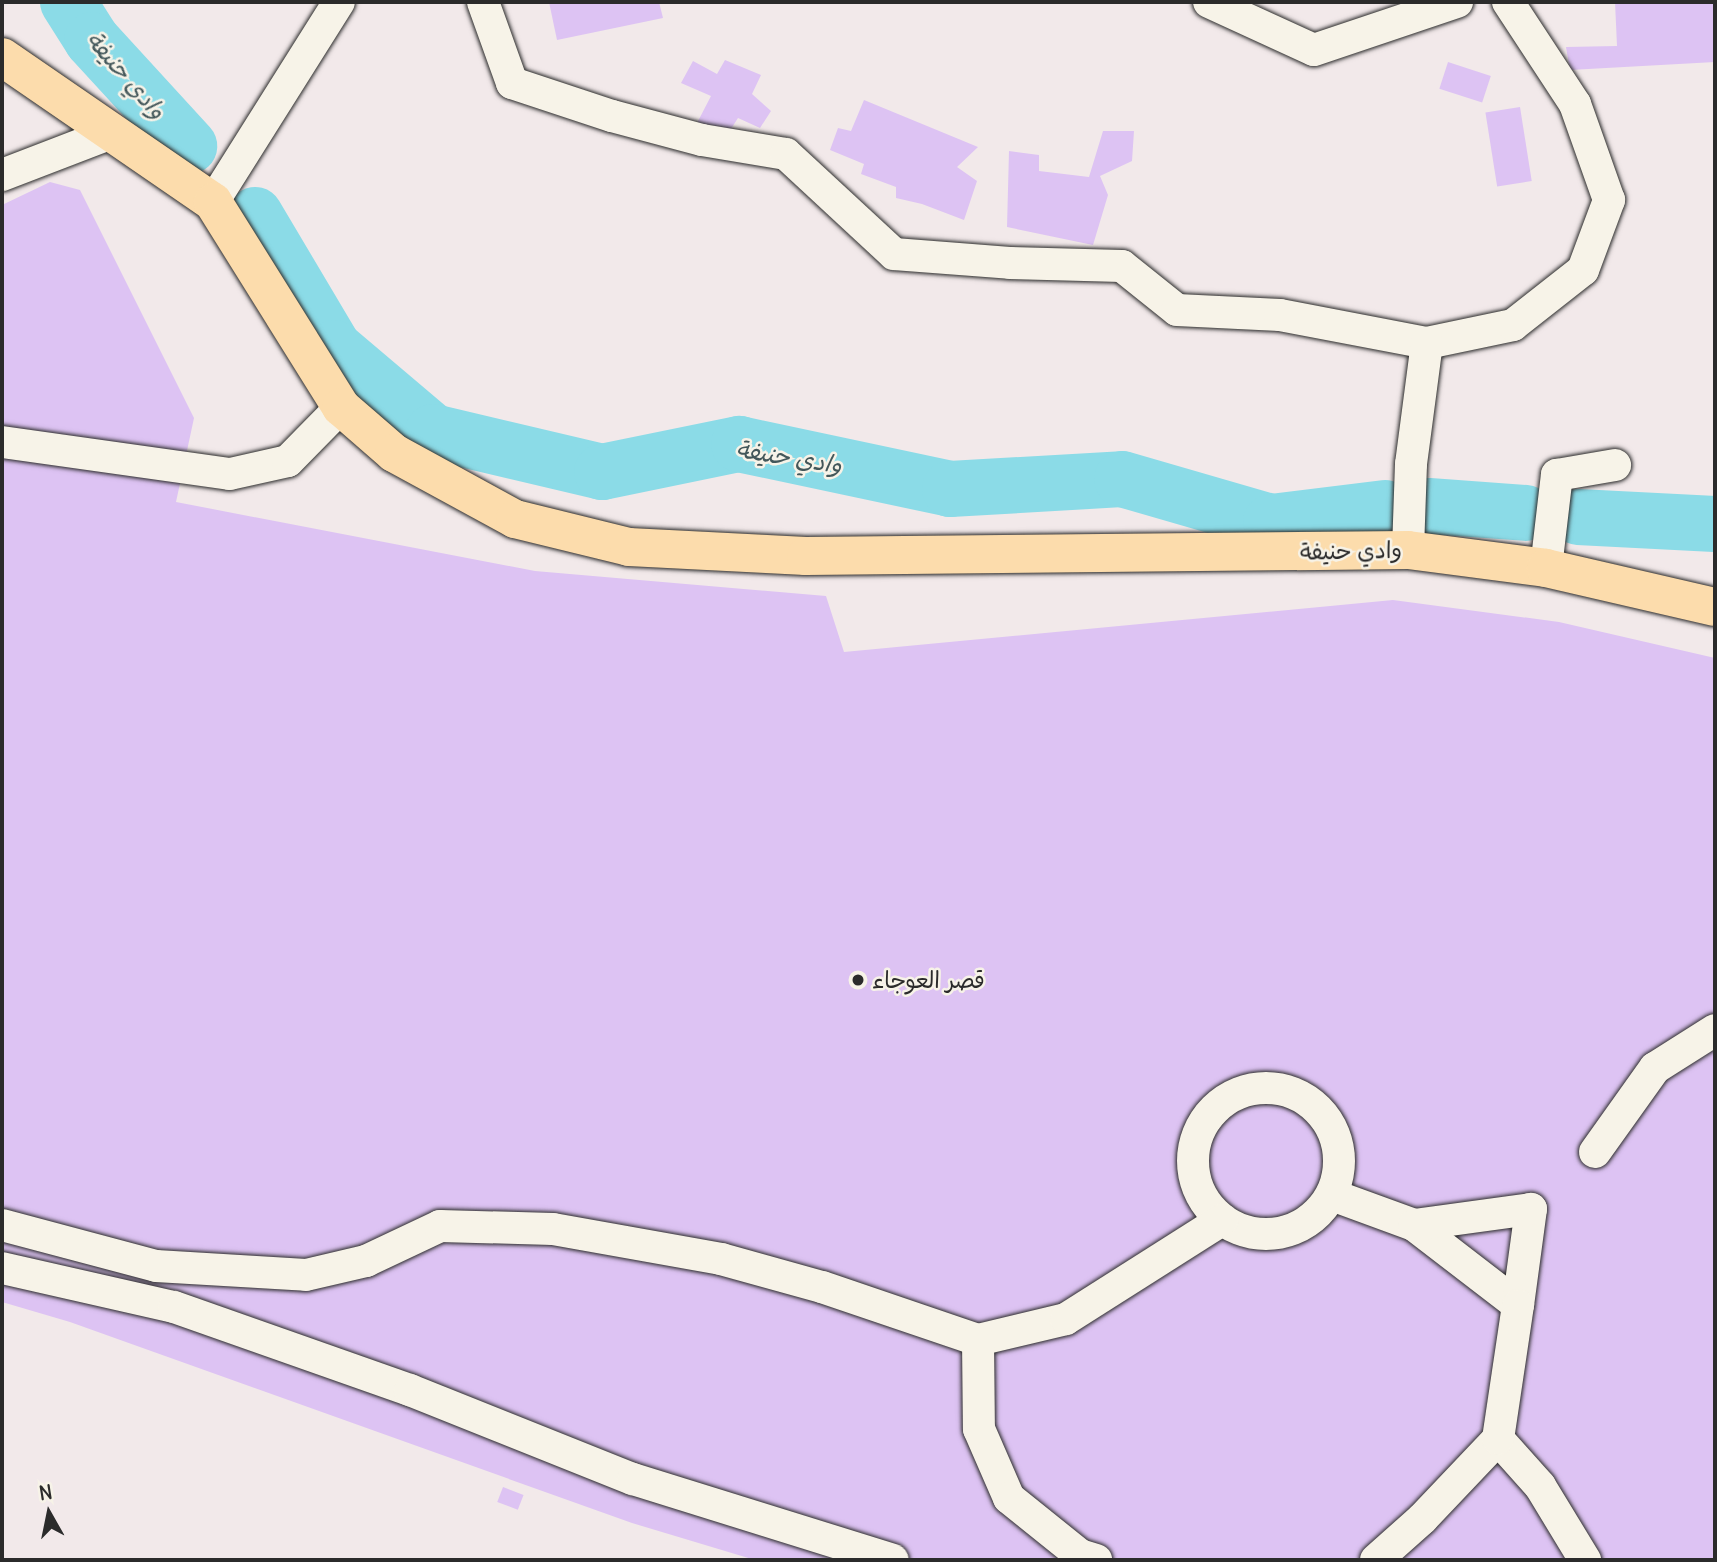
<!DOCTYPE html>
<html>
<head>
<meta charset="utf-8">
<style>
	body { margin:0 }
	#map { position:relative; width:1717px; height:1562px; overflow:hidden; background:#f2e9ea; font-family:Delius,"Playpen Sans Arabic",sans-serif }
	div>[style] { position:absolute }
	.river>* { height:56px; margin:-28px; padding:0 28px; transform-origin:28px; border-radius:28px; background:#8bdbe7 }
	.building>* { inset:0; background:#ddc3f3; transform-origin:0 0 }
	.roads { filter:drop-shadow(0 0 2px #2b2b2b) drop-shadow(0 0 2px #2b2b2b) }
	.minor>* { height:32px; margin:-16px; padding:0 16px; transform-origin:16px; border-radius:16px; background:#f7f3e8 }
	.minor>.ring { margin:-16px; padding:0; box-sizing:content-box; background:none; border:32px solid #f7f3e8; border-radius:50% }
	.major>* { height:38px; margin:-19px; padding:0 19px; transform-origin:19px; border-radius:19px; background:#fcdcac }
	.dots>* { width:19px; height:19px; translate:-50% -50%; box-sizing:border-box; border:4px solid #f7f3e8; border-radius:50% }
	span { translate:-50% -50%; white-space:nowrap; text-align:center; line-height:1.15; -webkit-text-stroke:5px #f7f3e8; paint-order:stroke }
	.street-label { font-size:23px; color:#2b2b2b }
	.poi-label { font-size:23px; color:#2b2b2b }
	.left { translate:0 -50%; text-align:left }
	.water-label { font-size:24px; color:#43575a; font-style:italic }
	.frame { position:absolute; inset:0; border:4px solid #2b2b2b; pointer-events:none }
	.north { position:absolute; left:14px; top:1478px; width:70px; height:70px; -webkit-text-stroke:5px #f7f3e8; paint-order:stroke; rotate:351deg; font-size:19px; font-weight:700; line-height:28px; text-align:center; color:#2b2b2b }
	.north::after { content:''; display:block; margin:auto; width:24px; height:32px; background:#2b2b2b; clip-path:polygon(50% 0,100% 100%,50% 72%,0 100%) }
</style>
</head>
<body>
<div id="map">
	<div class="river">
		<div style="left:68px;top:2px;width:45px;rotate:57.7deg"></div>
		<div style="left:92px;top:40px;width:144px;rotate:47.5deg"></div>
		<div style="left:255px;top:215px;width:155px;rotate:59.3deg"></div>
		<div style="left:334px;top:348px;width:130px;rotate:40.3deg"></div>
		<div style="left:433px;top:432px;width:174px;rotate:13.3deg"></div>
		<div style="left:602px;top:472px;width:140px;rotate:-11.6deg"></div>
		<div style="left:739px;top:444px;width:216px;rotate:12deg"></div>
		<div style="left:950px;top:489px;width:172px;rotate:-3.3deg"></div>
		<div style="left:1122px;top:479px;width:155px;rotate:16.1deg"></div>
		<div style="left:1271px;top:522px;width:115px;rotate:-7deg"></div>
		<div style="left:1429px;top:506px;width:97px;rotate:4.1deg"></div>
		<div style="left:1578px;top:517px;width:137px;rotate:2.9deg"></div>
	</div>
	<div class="building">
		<div style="clip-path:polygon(549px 2px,659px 2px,663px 18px,557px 40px)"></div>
		<div style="clip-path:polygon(1615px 2px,1714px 2px,1715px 62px,1570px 70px,1566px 47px,1617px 46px)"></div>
		<div style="clip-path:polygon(725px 60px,761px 75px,752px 94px,771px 111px,760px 128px,738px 118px,727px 135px,696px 125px,711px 96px,681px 83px,693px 61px,717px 74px)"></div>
		<div style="left:1448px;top:62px;width:45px;height:28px;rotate:18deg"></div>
		<div style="clip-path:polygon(864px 100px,978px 147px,957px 167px,977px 181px,964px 220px,922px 204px,896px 198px,896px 187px,861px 174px,864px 164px,830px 150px,838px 128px,851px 131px)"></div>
		<div style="left:1520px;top:107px;width:75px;height:35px;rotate:81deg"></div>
		<div style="clip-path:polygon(1103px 131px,1134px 131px,1132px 161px,1100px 176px,1108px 195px,1093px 245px,1007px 227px,1009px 151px,1039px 155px,1039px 171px,1089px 177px)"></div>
		<div style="clip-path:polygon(50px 182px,80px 190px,194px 418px,176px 502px,535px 571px,826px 596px,844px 652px,1393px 600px,1559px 622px,1715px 658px,1715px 1560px,755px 1560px,632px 1523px,70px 1322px,2px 1302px,2px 205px)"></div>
		<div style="left:503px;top:1487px;width:22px;height:16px;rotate:21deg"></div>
	</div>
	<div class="roads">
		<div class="minor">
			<div style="left:483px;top:2px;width:86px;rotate:70.3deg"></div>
			<div style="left:512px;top:83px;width:105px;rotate:18.3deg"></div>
			<div style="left:612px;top:116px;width:93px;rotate:14.9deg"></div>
			<div style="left:702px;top:140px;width:85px;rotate:9.5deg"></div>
			<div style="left:786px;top:154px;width:147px;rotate:42.8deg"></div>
			<div style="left:894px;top:254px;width:116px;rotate:4.4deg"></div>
			<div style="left:1010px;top:263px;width:112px;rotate:1.5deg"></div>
			<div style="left:1122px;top:266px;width:70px;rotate:38.7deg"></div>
			<div style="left:1177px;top:310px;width:103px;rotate:2.8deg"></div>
			<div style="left:1280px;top:315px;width:150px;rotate:10.8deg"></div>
			<div style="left:1427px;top:343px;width:88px;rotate:-11.8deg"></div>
			<div style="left:1513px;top:325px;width:89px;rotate:-38.2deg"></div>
			<div style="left:1583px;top:270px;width:75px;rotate:-69.6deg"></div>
			<div style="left:1609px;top:200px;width:102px;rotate:-109.5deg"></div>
			<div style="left:1575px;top:104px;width:122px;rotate:-123.3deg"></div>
			<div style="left:1209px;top:2px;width:115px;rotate:24.6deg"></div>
			<div style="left:1314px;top:50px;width:151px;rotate:-18.6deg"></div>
			<div style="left:2px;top:175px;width:120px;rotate:-21deg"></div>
			<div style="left:213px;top:202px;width:236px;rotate:-57.8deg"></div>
			<div style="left:2px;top:442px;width:230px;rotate:8deg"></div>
			<div style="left:230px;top:474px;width:59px;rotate:-12.6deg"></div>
			<div style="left:288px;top:461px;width:76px;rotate:-45.5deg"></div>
			<div style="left:1408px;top:550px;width:86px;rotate:-88deg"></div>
			<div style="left:1411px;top:464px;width:122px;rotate:-82.5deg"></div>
			<div style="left:1546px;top:568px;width:94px;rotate:-83.3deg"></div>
			<div style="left:1557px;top:475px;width:59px;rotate:-9.8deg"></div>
			<div class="ring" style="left:1193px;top:1088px;width:114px;height:114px"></div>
			<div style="left:1595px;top:1152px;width:103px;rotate:-54.5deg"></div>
			<div style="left:1655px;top:1068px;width:71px;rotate:-32.3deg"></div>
			<div style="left:1332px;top:1195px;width:87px;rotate:20.1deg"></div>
			<div style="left:1414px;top:1225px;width:131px;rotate:37.6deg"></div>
			<div style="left:1518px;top:1305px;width:97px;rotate:-82.3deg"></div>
			<div style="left:1531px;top:1209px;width:118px;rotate:172.2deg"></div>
			<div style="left:2px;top:1225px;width:159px;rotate:14.9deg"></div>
			<div style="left:156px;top:1266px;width:150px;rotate:3.4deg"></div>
			<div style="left:306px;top:1275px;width:62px;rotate:-13.1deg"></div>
			<div style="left:366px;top:1261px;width:82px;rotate:-25.3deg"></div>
			<div style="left:440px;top:1226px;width:113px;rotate:1.5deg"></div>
			<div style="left:553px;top:1229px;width:171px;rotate:10.1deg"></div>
			<div style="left:721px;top:1259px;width:105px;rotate:15.5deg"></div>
			<div style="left:822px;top:1287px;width:165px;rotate:18.8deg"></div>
			<div style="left:978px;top:1340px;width:90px;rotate:-13.4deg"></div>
			<div style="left:1066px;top:1319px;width:185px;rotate:-32.4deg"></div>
			<div style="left:2px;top:1268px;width:176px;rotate:12.8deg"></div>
			<div style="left:174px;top:1307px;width:250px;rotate:19.4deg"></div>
			<div style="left:410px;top:1390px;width:240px;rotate:21.8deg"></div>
			<div style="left:633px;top:1479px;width:272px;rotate:17.3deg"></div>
			<div style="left:978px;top:1340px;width:89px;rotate:89.4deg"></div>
			<div style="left:979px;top:1429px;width:75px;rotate:66.5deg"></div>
			<div style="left:1009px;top:1498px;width:91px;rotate:38.8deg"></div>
			<div style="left:1080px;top:1555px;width:17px;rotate:17deg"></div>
			<div style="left:1498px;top:1439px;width:63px;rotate:48.2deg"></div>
			<div style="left:1540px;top:1486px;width:87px;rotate:58.7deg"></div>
			<div style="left:1376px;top:1560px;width:62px;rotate:-41.7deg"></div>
			<div style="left:1422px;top:1519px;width:110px;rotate:-46.5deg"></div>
			<div style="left:1498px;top:1439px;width:135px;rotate:-81.5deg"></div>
		</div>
		<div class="major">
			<div style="left:2px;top:57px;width:256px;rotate:34.5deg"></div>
			<div style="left:213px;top:202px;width:242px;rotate:58deg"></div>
			<div style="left:341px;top:407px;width:70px;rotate:41deg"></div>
			<div style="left:394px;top:453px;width:138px;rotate:28.6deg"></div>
			<div style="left:515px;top:519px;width:117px;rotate:13.8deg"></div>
			<div style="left:629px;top:547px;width:177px;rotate:2.9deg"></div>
			<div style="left:806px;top:556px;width:602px;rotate:-0.57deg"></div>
			<div style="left:1408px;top:550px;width:139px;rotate:7.4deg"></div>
			<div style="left:1546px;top:568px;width:173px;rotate:13deg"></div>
		</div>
	</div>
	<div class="dots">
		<div style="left:858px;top:980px;background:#2b2b2b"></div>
	</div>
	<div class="street-label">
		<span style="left:1351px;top:551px;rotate:-1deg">وادي حنيفة</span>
	</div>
	<div class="poi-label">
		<span class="left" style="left:872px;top:980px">قصر العوجاء</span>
	</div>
	<div class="water-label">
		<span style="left:126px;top:75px;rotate:49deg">وادي حنيفة</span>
		<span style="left:789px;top:457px;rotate:9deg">وادي حنيفة</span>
	</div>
	<div class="frame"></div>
	<div class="north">N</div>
</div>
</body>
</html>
